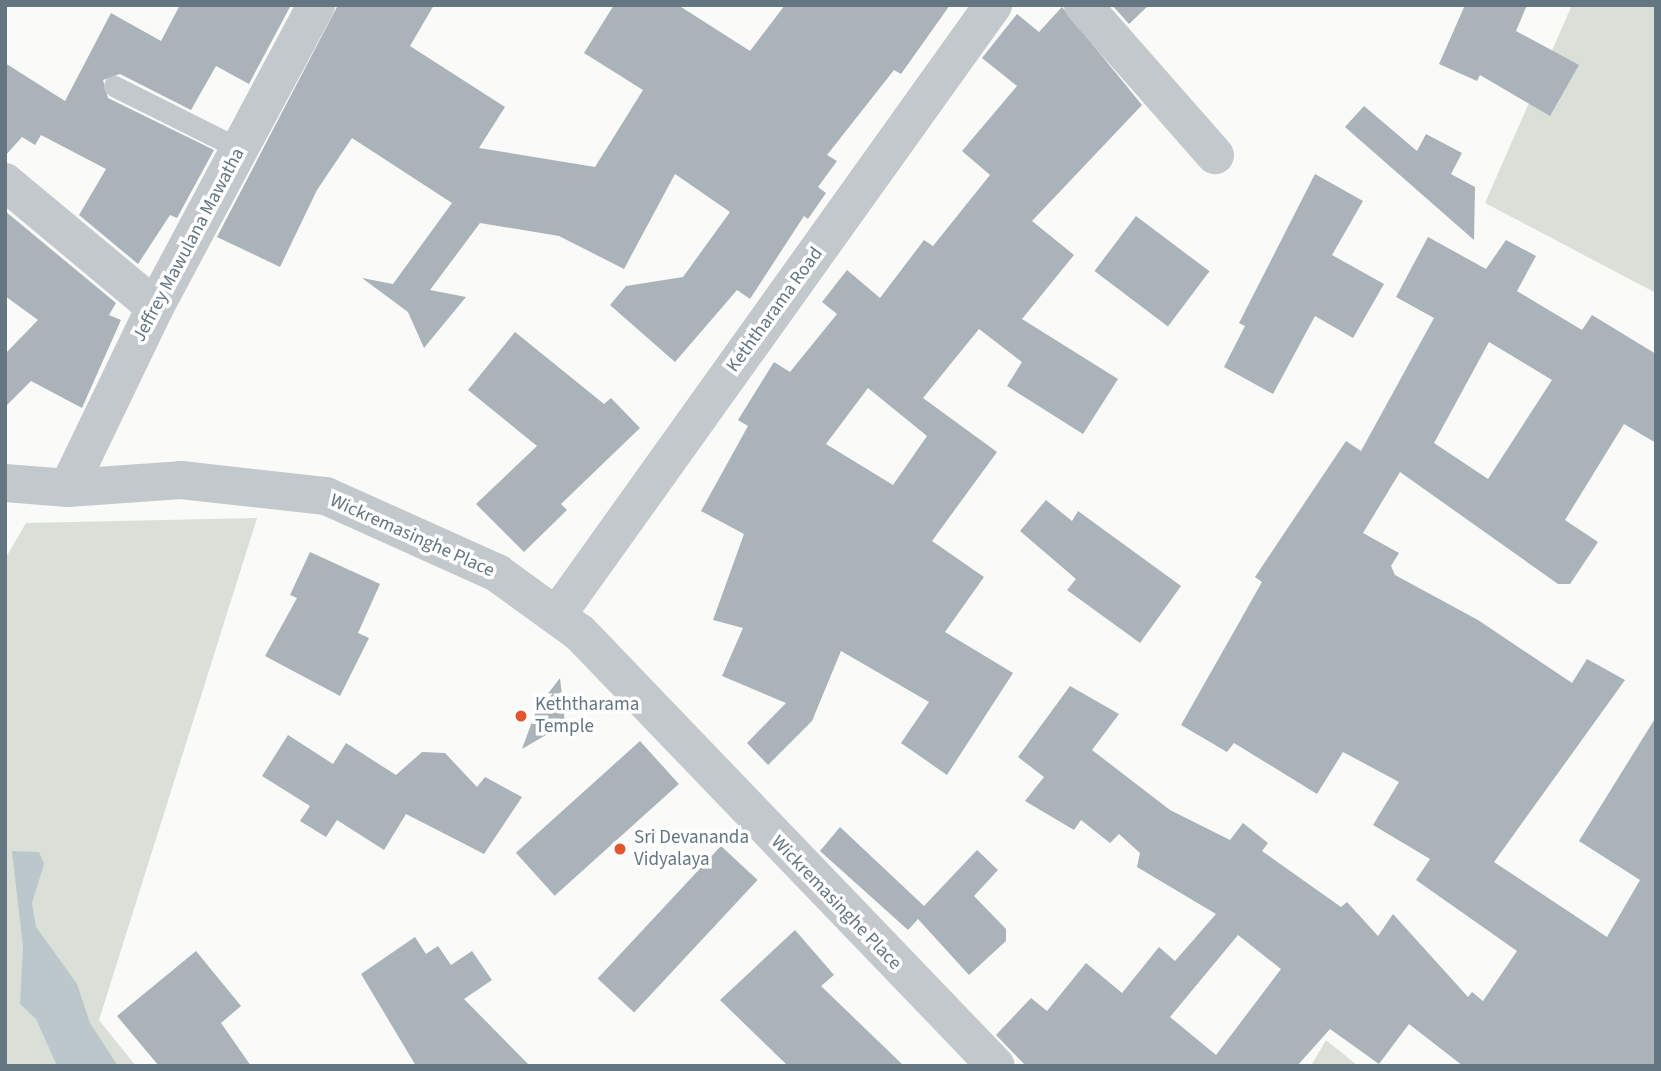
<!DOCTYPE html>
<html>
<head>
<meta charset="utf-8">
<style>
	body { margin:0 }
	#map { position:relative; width:1661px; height:1071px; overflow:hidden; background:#fafaf8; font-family:"Source Sans 3",sans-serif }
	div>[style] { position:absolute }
	.green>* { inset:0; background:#dadfd7 }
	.water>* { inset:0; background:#bbc7cb }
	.building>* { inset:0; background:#aab3b9; transform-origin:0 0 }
	.lane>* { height:21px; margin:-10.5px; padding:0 10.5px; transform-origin:10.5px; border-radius:10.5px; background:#c3c8cc }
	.street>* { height:38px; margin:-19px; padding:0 19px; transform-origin:19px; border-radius:19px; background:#c3c8cc }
	.dots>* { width:19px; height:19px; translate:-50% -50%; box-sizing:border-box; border:4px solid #fff; border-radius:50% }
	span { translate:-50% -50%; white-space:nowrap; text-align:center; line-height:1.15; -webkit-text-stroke:7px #fff; paint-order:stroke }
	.street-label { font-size:19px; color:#657683 }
	.poi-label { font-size:19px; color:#657683 }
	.left { translate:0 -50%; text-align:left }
	.frame { position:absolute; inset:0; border:7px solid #657683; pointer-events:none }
</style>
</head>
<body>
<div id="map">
	<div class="green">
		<div style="clip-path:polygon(1572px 5px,1656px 5px,1656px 293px,1485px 203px)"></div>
		<div style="clip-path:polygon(257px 518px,99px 1020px,136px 1066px,5px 1066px,5px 559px,26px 523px)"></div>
		<div style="clip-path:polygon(1326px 1040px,1358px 1066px,1359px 1066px,1311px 1066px)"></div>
	</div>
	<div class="water">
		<div style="clip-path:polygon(12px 851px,39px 852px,44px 864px,32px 903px,36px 927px,77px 984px,90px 1023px,118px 1066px,57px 1066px,36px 1019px,20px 1004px,23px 947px)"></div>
	</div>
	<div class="building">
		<div style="clip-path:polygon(180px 5px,291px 5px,249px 84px,216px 66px,191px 110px,120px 74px,103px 80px,108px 98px,214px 150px,177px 218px,170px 215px,138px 264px,79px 215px,106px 169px,41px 135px,35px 145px,22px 137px,5px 156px,5px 63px,65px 101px,111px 13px,161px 41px)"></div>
		<div style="clip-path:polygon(338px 5px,434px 5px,410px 46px,505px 107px,479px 148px,595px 167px,643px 90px,584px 53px,614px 5px,678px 5px,750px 51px,785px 5px,950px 5px,901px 74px,894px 70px,827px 155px,837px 161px,818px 187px,826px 193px,808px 219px,804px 216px,750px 299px,737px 290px,675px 362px,610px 305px,626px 286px,683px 277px,730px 212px,675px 174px,624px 269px,559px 236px,480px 223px,430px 290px,466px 297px,424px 348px,408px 312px,362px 278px,393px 284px,452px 203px,352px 138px,317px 190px,280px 267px,217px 237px)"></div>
		<div style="clip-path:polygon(1112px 5px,1149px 5px,1129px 24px)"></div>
		<div style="clip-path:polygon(1465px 5px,1527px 5px,1516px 31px,1579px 65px,1550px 116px,1480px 75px,1477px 81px,1439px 64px)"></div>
		<div style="clip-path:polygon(evenodd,1062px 7px,1142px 105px,1032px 221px,1074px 255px,1022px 319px,1118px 379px,1083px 434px,1007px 386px,1022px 362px,979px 329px,923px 398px,997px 452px,932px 541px,984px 577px,945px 632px,1013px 673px,947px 775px,901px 743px,929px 702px,841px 651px,812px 721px,768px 765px,747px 743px,786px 703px,722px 676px,743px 628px,713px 620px,744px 534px,701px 511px,748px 426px,738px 420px,774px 362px,790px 372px,837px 314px,822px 302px,847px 270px,880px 298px,924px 240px,933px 246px,990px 175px,962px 151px,1017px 86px,982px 58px,1017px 14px,1039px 32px,1062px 7px,868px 388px,927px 436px,893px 485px,826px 444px,868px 388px)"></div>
		<div style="clip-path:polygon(1364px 106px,1417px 151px,1426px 134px,1462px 153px,1451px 174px,1475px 187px,1474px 240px,1345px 127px)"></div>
		<div style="clip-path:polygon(1315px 174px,1363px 201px,1332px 255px,1384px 284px,1353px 338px,1315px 316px,1273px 394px,1224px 367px,1245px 326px,1239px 323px)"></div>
		<div style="clip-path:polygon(5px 211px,116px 303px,109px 315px,121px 320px,82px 408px,31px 381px,5px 407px,5px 354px,38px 320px,5px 296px)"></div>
		<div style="left:1136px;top:216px;width:92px;height:69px;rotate:37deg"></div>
		<div style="clip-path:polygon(evenodd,1428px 237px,1486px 269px,1506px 240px,1536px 256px,1517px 291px,1582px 330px,1592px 315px,1656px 354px,1656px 443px,1624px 424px,1565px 520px,1598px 542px,1570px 584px,1558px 584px,1400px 472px,1363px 533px,1399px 553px,1391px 566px,1395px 575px,1478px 620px,1572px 683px,1587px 659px,1625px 680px,1494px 862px,1607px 937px,1640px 880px,1579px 841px,1656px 717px,1656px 1066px,1463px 1066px,1409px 1024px,1379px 1064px,1330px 1029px,1297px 1066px,1026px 1066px,996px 1035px,1031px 998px,1047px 1011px,1086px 963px,1122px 993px,1159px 947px,1175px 961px,1216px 914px,1137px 867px,1140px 853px,1119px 834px,1110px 843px,1081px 820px,1074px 830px,1025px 801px,1044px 777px,1018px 757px,1070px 686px,1119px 714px,1092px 750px,1170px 810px,1230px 840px,1243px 823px,1268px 843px,1262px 851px,1341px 907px,1347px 902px,1378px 936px,1393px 914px,1468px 997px,1472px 992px,1483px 1001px,1517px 951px,1416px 880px,1430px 859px,1373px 825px,1399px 782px,1343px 752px,1317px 794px,1234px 743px,1227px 752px,1181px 725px,1262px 582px,1255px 577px,1346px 441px,1361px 451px,1434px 318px,1396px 297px,1428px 237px,1489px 342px,1552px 380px,1488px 479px,1434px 443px,1489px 342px,1428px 237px,1238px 935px,1281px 969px,1216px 1055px,1170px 1017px,1238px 935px)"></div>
		<div style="clip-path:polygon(515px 332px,604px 404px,611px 398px,640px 428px,561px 504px,567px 510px,524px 552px,476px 504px,537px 446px,468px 390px)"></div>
		<div style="clip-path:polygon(1046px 500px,1072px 521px,1078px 511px,1181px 586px,1140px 643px,1067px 590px,1076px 579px,1020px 531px)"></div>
		<div style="clip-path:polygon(310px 552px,380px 584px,358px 633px,369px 638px,340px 696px,265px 656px,297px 598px,290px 595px)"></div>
		<div style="clip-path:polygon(560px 678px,565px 724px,522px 749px,537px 708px)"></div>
		<div style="clip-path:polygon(288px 735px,333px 764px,346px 743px,396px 775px,422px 752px,445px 753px,477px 787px,485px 777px,522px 797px,484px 854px,406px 814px,384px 850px,337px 820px,326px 837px,300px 821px,310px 806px,262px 776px)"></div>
		<div style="left:640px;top:741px;width:58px;height:167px;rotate:48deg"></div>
		<div style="clip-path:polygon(840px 827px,924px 906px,977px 850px,998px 870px,974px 896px,1006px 929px,1006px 941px,969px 975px,918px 919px,908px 930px,820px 851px)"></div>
		<div style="left:721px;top:846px;width:50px;height:181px;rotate:43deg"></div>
		<div style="clip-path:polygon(795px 930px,834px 975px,821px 986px,904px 1066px,788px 1066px,720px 1000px)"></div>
		<div style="clip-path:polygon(415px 937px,426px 954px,438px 946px,451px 965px,472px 951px,492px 980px,464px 999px,530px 1066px,416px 1066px,361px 974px)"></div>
		<div style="clip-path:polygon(196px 951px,241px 1006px,221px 1023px,251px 1066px,159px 1066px,117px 1016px)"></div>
	</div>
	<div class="lane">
		<div style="left:114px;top:86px;width:141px;rotate:26.6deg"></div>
	</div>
	<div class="street">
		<div style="left:1083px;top:5px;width:200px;rotate:48.7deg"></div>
		<div style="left:5px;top:182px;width:195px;rotate:39.8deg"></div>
		<div style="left:5px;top:483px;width:63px;rotate:4.5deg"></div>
		<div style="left:68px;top:488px;width:113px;rotate:-4deg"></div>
		<div style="left:181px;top:480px;width:146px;rotate:6.3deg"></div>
		<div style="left:326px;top:496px;width:188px;rotate:24.2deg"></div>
		<div style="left:497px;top:573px;width:102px;rotate:35.9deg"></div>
		<div style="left:580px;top:633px;width:600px;rotate:46.15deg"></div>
		<div style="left:68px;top:488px;width:201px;rotate:-64.3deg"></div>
		<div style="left:155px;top:307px;width:342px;rotate:-61.9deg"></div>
		<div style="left:557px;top:615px;width:750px;rotate:-54.44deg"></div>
	</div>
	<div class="dots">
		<div style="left:521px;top:716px;background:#e4572e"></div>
		<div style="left:620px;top:849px;background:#e4572e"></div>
	</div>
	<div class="street-label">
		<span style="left:189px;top:245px;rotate:-62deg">Jeffrey Mawulana Mawatha</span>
		<span style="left:775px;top:310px;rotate:-54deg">Keththarama Road</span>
		<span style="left:412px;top:536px;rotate:24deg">Wickremasinghe Place</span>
		<span style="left:836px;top:903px;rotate:46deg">Wickremasinghe Place</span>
	</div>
	<div class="poi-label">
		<span class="left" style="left:535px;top:716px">Keththarama<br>Temple</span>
		<span class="left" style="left:634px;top:849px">Sri Devananda<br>Vidyalaya</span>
	</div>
	<div class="frame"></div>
</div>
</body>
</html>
